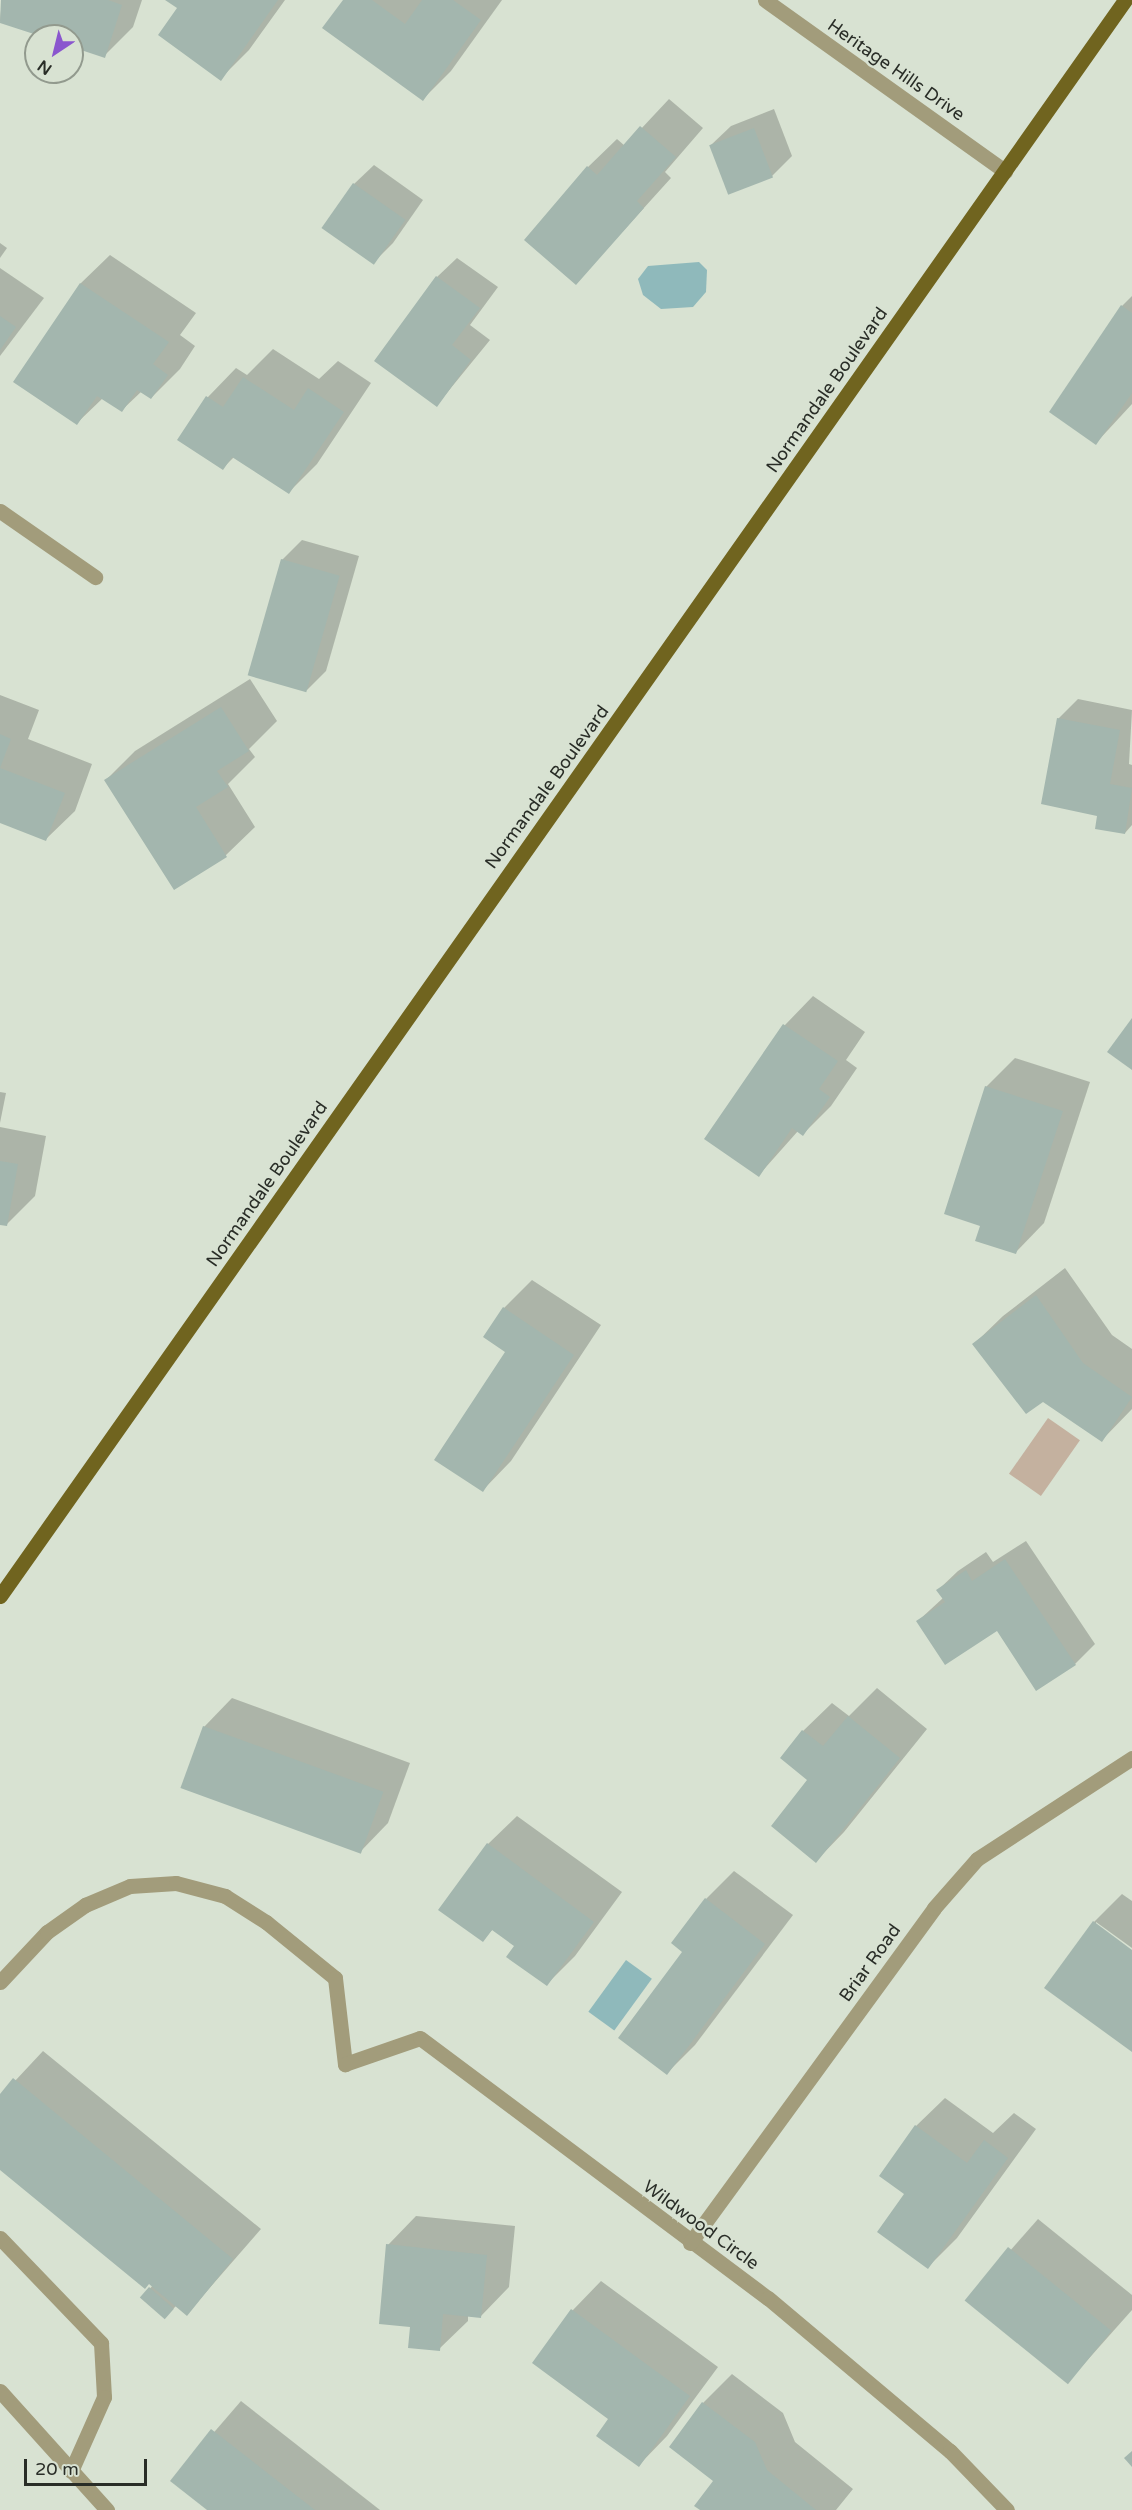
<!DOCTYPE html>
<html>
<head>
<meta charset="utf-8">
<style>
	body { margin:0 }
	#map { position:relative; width:1132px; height:2510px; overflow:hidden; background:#d8e2d2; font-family:"Varela Round",sans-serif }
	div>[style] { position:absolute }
	.green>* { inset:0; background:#c4b19f; transform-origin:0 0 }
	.water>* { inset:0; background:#8fb9bb; transform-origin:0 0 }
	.shadow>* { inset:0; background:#0003 }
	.building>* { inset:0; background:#a3b6ae; transform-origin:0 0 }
	.minor>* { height:15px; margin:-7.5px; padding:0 7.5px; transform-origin:7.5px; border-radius:7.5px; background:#a29c7b }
	.major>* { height:15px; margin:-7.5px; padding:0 7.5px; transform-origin:7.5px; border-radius:7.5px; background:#70641f }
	span { translate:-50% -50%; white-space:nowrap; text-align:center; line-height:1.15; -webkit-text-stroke:5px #d8e2d2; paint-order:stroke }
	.street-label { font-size:18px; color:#292d27 }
	.north { position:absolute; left:24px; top:24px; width:60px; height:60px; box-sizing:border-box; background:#d8e2d2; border:2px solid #929a8e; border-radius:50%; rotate:215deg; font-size:16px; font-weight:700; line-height:24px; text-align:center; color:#292d27 }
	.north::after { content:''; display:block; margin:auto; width:21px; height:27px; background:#8a56ce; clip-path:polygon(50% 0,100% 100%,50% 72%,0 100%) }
	.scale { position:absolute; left:24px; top:2459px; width:123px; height:27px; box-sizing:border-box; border:3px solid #292d27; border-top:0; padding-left:8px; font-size:18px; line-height:21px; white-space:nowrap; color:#292d27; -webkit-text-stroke:4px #d8e2d2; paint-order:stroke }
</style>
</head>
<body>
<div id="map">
	<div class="green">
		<div style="left:1048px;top:1418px;width:39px;height:68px;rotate:35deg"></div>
	</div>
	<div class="water">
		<div style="clip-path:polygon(699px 262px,707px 270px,706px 292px,693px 307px,661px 309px,643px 295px,638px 279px,648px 266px)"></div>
		<div style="left:626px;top:1960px;width:32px;height:64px;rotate:36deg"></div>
	</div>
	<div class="shadow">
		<div style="clip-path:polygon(2px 0,142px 0,133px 27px,104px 56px,72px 45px,72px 36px,45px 36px,0 21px)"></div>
		<div style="clip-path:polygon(167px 0,285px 0,249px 50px,220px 79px,179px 8px)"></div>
		<div style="clip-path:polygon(344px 0,502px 0,451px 71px,423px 99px)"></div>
		<div style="clip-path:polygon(669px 99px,703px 128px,665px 172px,671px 178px,576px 283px,588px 167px,617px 139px,625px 146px)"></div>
		<div style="clip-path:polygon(774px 109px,792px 156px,772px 176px,711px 145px,731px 126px)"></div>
		<div style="clip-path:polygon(374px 165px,423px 200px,393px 243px,373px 263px,354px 184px)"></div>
		<div style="clip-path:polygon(0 243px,7px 248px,0 258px)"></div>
		<div style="clip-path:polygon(110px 255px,196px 313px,180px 335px,195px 346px,180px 369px,151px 398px,142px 391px,122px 410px,103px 398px,77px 423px,15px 382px,81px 283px)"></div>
		<div style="clip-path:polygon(457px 258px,498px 287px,470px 325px,490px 340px,437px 405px,437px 277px)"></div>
		<div style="clip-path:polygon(0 268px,44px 298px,0 356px)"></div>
		<div style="clip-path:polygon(1132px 296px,1132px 404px,1096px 443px,1122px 306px)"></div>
		<div style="clip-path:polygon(273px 349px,319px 379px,338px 361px,371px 383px,317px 464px,289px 492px,234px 457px,223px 468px,179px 440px,208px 397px,236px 368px,247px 375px)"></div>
		<div style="clip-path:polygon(302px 540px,359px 556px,326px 671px,307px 690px,282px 560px)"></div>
		<div style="clip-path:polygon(250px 679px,277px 721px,249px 749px,255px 757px,228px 784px,255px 827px,226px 855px,174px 888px,106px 780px,135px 751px)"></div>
		<div style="clip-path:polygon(0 695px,39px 710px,28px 739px,92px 764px,75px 811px,46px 839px,0 822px)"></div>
		<div style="clip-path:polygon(1078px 699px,1132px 710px,1129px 764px,1132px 765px,1132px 825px,1125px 833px,1099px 814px,1058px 719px)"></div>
		<div style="clip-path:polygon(813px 996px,865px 1032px,846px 1060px,857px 1068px,831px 1106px,803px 1134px,798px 1131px,759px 1175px,706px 1139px,785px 1025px)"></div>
		<div style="clip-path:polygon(1015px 1058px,1090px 1082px,1044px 1223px,1016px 1252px,982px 1225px,986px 1087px)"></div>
		<div style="clip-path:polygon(0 1092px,6px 1093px,0 1123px)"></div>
		<div style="clip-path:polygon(0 1127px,46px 1136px,35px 1196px,6px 1225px,0 1224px)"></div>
		<div style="clip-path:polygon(1065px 1268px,1112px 1335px,1132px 1349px,1132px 1409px,1102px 1440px,974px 1344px,1003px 1316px)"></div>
		<div style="clip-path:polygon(532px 1280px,601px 1325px,511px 1461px,483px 1490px,507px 1352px,504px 1308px)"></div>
		<div style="clip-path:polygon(1026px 1541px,1095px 1644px,1075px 1664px,997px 1629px,918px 1621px,943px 1598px,938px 1590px,958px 1571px,986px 1552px,993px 1562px)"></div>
		<div style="clip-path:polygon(877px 1688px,927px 1729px,844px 1832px,816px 1861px,803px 1731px,832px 1703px,849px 1716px)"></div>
		<div style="clip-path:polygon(232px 1698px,410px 1763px,388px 1823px,360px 1852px,204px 1727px)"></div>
		<div style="clip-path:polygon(517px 1816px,622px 1892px,575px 1956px,547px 1984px,516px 1946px,493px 1929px,483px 1940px,488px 1844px)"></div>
		<div style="clip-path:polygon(734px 1871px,793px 1915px,695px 2045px,667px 2073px,706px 1899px)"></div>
		<div style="clip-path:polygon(1122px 1894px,1132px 1901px,1132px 1948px,1096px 1922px,1096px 1926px,1132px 1952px,1132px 2050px,1094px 1922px)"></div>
		<div style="clip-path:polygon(43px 2051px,261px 2229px,187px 2314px,177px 2305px,165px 2317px,142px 2298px,153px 2285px,0 2168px,0 2097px)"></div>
		<div style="clip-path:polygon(945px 2098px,993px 2133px,1014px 2113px,1036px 2129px,957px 2238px,928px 2267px,906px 2194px,916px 2126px)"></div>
		<div style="clip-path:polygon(416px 2216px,515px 2226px,509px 2287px,481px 2316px,468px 2315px,468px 2321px,439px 2349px,412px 2326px,388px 2245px)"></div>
		<div style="clip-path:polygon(1038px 2219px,1132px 2295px,1132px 2310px,1068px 2382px,967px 2300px)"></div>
		<div style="clip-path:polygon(601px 2281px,718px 2367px,667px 2436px,639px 2465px,610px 2419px,534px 2363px,573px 2310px)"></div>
		<div style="clip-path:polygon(732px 2374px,783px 2413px,795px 2442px,853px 2489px,836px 2510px,703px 2510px,715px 2480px,671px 2446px,703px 2403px)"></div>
		<div style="clip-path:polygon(241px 2401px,380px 2510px,209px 2510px,172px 2481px)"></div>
	</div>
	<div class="building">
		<div style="clip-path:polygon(1px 0,108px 0,122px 5px,105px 58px,72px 47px,72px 36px,40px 36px,0 23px)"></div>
		<div style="clip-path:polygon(165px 0,278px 0,221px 81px,158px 35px,177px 8px)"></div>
		<div style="clip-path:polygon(343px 0,372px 0,405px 24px,422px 0,453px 0,481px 20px,423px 101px,322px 28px)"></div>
		<div style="clip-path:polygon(640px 126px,676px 157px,637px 201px,644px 208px,576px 285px,524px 240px,587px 166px,597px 175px)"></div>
		<div style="left:754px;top:128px;width:53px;height:48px;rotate:69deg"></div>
		<div style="left:353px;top:183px;width:64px;height:55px;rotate:35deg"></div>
		<div style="clip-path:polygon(436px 276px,480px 308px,452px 345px,471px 360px,437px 407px,374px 361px)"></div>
		<div style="clip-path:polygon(80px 283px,169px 342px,153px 364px,168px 375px,151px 399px,137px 390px,122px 412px,97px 396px,77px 425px,13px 382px)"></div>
		<div style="clip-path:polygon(1121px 305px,1132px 313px,1132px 393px,1096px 445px,1049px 412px)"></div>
		<div style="clip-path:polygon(0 316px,16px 327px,0 350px)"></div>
		<div style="clip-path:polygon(243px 377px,294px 410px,308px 388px,344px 412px,289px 494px,232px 457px,223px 470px,177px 440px,206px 396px,223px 407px)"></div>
		<div style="left:281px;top:559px;width:61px;height:121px;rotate:16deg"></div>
		<div style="clip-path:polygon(221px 707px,249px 751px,217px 771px,228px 787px,196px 807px,227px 857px,174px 890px,104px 780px)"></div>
		<div style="clip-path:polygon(1057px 718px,1120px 730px,1110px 784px,1132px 788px,1125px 834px,1095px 829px,1097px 816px,1041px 804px)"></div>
		<div style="clip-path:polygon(0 734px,11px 739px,0 768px)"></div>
		<div style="clip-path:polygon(0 768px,65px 793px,46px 841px,0 823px)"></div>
		<div style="clip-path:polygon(1132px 1018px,1132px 1070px,1107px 1052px)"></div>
		<div style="clip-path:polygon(783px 1024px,838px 1061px,819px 1089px,830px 1097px,803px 1136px,792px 1128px,759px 1177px,704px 1139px)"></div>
		<div style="clip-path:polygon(985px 1086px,1063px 1111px,1016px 1254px,975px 1241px,980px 1226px,944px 1214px)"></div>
		<div style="clip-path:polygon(0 1161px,18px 1164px,7px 1226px,0 1225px)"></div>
		<div style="clip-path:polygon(1036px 1295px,1083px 1363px,1132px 1397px,1102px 1442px,1043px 1402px,1026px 1414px,972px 1344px)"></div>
		<div style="clip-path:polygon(503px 1307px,574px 1355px,483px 1492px,434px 1460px,505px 1352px,483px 1337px)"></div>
		<div style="clip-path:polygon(1005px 1559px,1076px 1665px,1036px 1691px,997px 1631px,945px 1665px,916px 1621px,945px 1602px,936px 1590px,966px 1570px,972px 1581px)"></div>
		<div style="clip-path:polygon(848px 1716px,900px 1758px,816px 1863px,771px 1826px,807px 1780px,780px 1758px,802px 1730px,823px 1746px)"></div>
		<div style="left:203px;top:1726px;width:192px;height:66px;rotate:20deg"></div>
		<div style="clip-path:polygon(487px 1843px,594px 1922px,547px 1986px,506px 1957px,514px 1946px,492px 1930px,483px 1942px,438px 1910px)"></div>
		<div style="clip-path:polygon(705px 1898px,765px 1944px,667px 2075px,618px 2038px,682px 1952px,671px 1943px)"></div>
		<div style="clip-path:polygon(1093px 1921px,1132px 1950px,1132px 2052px,1044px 1988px)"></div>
		<div style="clip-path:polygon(13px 2078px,233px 2259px,187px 2316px,149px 2284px,145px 2289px,0 2170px,0 2094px)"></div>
		<div style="clip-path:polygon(915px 2125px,967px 2163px,984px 2140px,1008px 2158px,928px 2269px,877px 2232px,904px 2194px,879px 2176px)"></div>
		<div style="clip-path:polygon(386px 2244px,487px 2255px,481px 2318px,443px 2314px,440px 2351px,408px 2348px,410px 2327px,379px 2324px)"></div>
		<div style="left:1008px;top:2247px;width:133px;height:69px;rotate:39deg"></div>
		<div style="left:149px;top:2287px;width:33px;height:14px;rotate:41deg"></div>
		<div style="clip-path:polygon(571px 2309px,690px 2396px,639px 2467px,596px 2436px,608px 2419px,532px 2363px)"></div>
		<div style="clip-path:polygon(702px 2402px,755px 2442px,767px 2470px,816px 2510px,700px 2510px,694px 2506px,713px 2481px,669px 2447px)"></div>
		<div style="clip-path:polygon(211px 2429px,315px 2510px,207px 2510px,170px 2481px)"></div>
		<div style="clip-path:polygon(1132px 2451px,1132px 2467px,1124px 2458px)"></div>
	</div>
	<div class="minor">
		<div style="left:765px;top:0;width:295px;rotate:35.5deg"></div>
		<div style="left:0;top:511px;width:116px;rotate:34.8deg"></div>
		<div style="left:0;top:1982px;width:69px;rotate:-46.8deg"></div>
		<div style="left:47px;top:1932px;width:47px;rotate:-35.4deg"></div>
		<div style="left:85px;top:1905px;width:49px;rotate:-22.9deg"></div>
		<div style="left:130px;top:1886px;width:46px;rotate:-3.7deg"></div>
		<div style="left:176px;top:1883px;width:51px;rotate:14.9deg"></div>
		<div style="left:225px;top:1896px;width:49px;rotate:32.4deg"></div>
		<div style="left:266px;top:1922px;width:89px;rotate:39.1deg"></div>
		<div style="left:335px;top:1978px;width:87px;rotate:83.4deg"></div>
		<div style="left:345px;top:2064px;width:79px;rotate:-19.1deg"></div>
		<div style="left:420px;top:2038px;width:434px;rotate:36.8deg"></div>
		<div style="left:768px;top:2298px;width:238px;rotate:40.1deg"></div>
		<div style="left:950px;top:2451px;width:82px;rotate:46deg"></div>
		<div style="left:0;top:2238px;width:146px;rotate:46.1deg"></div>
		<div style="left:101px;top:2343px;width:54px;rotate:86.8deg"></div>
		<div style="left:104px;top:2397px;width:81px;rotate:114deg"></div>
		<div style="left:690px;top:2243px;width:414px;rotate:-53.9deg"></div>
		<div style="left:934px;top:1908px;width:65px;rotate:-48.7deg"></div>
		<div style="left:977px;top:1859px;width:185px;rotate:-33.1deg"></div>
		<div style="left:0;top:2391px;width:160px;rotate:48deg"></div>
	</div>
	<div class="major">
		<div style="left:0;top:1596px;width:1953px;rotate:-54.82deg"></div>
	</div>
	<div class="street-label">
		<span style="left:896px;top:70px;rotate:35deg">Heritage Hills Drive</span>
		<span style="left:827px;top:390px;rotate:-55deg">Normandale Boulevard</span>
		<span style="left:547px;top:787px;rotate:-54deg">Normandale Boulevard</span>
		<span style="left:267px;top:1184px;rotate:-55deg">Normandale Boulevard</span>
		<span style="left:870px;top:1963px;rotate:-54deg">Briar Road</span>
		<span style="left:701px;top:2225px;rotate:36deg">Wildwood Circle</span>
	</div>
	<div class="north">N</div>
	<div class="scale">20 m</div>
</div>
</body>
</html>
